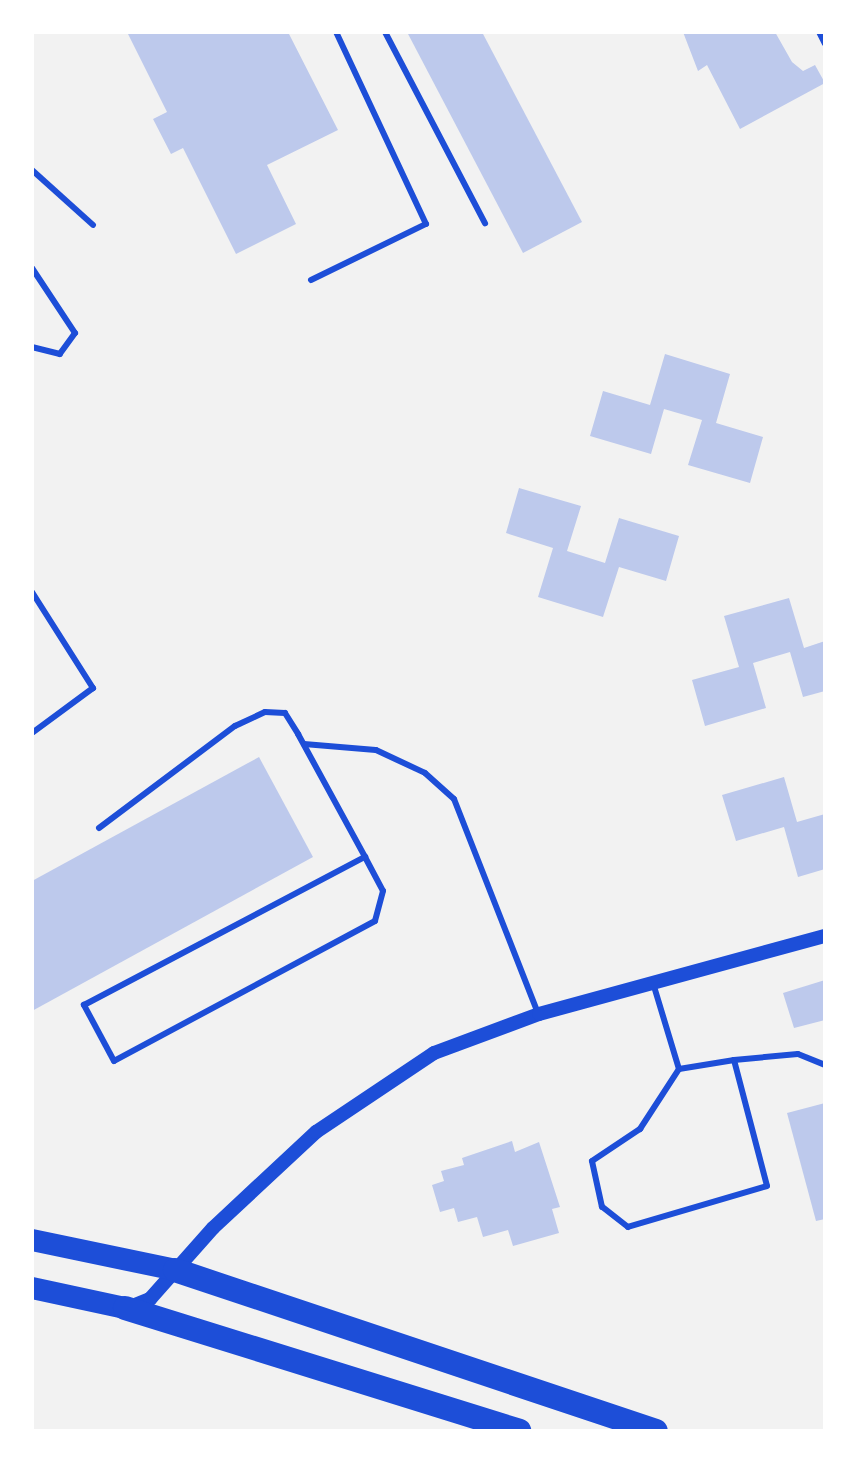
<!DOCTYPE html>
<html>
<head>
<meta charset="utf-8">
<style>
	body { margin:0 }
	#map { position:relative; width:857px; height:1463px; overflow:hidden; background:#f2f2f2; font-family:"Times New Roman",serif }
	div>[style] { position:absolute }
	.building>* { inset:0; background:#bdc9ec }
	.service>* { height:6px; margin:-3px; padding:0 3px; transform-origin:3px; border-radius:3px; background:#1d4ed8 }
	.tertiary>* { height:14px; margin:-7px; padding:0 7px; transform-origin:7px; border-radius:7px; background:#1d4ed8 }
	.trunk>* { height:22px; margin:-11px; padding:0 11px; transform-origin:11px; border-radius:11px; background:#1d4ed8 }
	.motorway>* { height:24px; margin:-12px; padding:0 12px; transform-origin:12px; border-radius:12px; background:#1d4ed8 }
	span { translate:-50% -50%; white-space:nowrap; text-align:center; line-height:1.15; -webkit-text-stroke:7px #fff; paint-order:stroke }
	.frame { position:absolute; inset:0; border:34px solid #fff; pointer-events:none }
</style>
</head>
<body>
<div id="map">
	<div class="building">
		<div style="clip-path:polygon(127px 32px,288px 32px,338px 130px,267px 165px,296px 224px,236px 254px,183px 148px,171px 154px,153px 119px,167px 112px)"></div>
		<div style="clip-path:polygon(407px 32px,482px 32px,582px 222px,523px 253px)"></div>
		<div style="clip-path:polygon(683px 32px,775px 32px,792px 62px,803px 71px,815px 65px,825px 83px,740px 129px,707px 65px,698px 71px)"></div>
		<div style="clip-path:polygon(665px 354px,730px 374px,716px 423px,763px 437px,750px 483px,688px 465px,702px 420px,664px 409px,651px 454px,590px 436px,603px 391px,650px 405px)"></div>
		<div style="clip-path:polygon(519px 488px,581px 506px,567px 551px,605px 563px,619px 518px,679px 536px,666px 581px,619px 567px,603px 617px,538px 597px,553px 548px,506px 533px)"></div>
		<div style="clip-path:polygon(789px 598px,804px 648px,825px 641px,825px 691px,803px 697px,790px 652px,753px 663px,766px 708px,705px 726px,692px 680px,739px 667px,724px 616px)"></div>
		<div style="clip-path:polygon(259px 757px,313px 857px,32px 1011px,32px 881px)"></div>
		<div style="clip-path:polygon(784px 777px,797px 822px,825px 814px,825px 869px,798px 877px,784px 827px,736px 841px,722px 795px)"></div>
		<div style="clip-path:polygon(825px 980px,825px 1020px,794px 1028px,783px 993px)"></div>
		<div style="clip-path:polygon(825px 1103px,825px 1219px,816px 1221px,787px 1113px)"></div>
		<div style="clip-path:polygon(512px 1141px,515px 1152px,539px 1142px,560px 1207px,552px 1209px,559px 1233px,513px 1246px,508px 1230px,483px 1237px,477px 1217px,458px 1222px,454px 1208px,440px 1212px,432px 1185px,444px 1181px,441px 1171px,464px 1165px,462px 1158px)"></div>
	</div>
	<div class="service">
		<div style="left:385px;top:32px;width:216px;rotate:62.4deg"></div>
		<div style="left:819px;top:32px;width:13px;rotate:63deg"></div>
		<div style="left:32px;top:170px;width:82px;rotate:42deg"></div>
		<div style="left:32px;top:268px;width:78px;rotate:56.5deg"></div>
		<div style="left:75px;top:333px;width:26px;rotate:126deg"></div>
		<div style="left:60px;top:354px;width:29px;rotate:-166deg"></div>
		<div style="left:311px;top:280px;width:128px;rotate:-26deg"></div>
		<div style="left:426px;top:224px;width:212px;rotate:-115.1deg"></div>
		<div style="left:32px;top:592px;width:114px;rotate:57.6deg"></div>
		<div style="left:93px;top:688px;width:76px;rotate:143.6deg"></div>
		<div style="left:304px;top:744px;width:72px;rotate:4.8deg"></div>
		<div style="left:376px;top:750px;width:54px;rotate:25.1deg"></div>
		<div style="left:425px;top:773px;width:39px;rotate:42deg"></div>
		<div style="left:454px;top:799px;width:230px;rotate:68.6deg"></div>
		<div style="left:99px;top:828px;width:170px;rotate:-36.9deg"></div>
		<div style="left:235px;top:726px;width:33px;rotate:-25deg"></div>
		<div style="left:265px;top:712px;width:20px;rotate:3deg"></div>
		<div style="left:285px;top:713px;width:25px;rotate:58deg"></div>
		<div style="left:298px;top:734px;width:140px;rotate:61.4deg"></div>
		<div style="left:365px;top:857px;width:38px;rotate:62deg"></div>
		<div style="left:383px;top:891px;width:31px;rotate:105deg"></div>
		<div style="left:375px;top:921px;width:296px;rotate:151.8deg"></div>
		<div style="left:114px;top:1061px;width:64px;rotate:-118.2deg"></div>
		<div style="left:84px;top:1005px;width:318px;rotate:-27.8deg"></div>
		<div style="left:653px;top:983px;width:90px;rotate:73.2deg"></div>
		<div style="left:679px;top:1069px;width:56px;rotate:-9.3deg"></div>
		<div style="left:734px;top:1060px;width:130px;rotate:75.3deg"></div>
		<div style="left:767px;top:1186px;width:145px;rotate:163.6deg"></div>
		<div style="left:628px;top:1227px;width:33px;rotate:-142deg"></div>
		<div style="left:602px;top:1207px;width:47px;rotate:-102.3deg"></div>
		<div style="left:592px;top:1161px;width:58px;rotate:-33.7deg"></div>
		<div style="left:640px;top:1129px;width:72px;rotate:-57deg"></div>
		<div style="left:734px;top:1060px;width:64px;rotate:-5.4deg"></div>
		<div style="left:798px;top:1054px;width:29px;rotate:22deg"></div>
	</div>
	<div class="tertiary">
		<div style="left:130px;top:1307px;width:22px;rotate:-22deg"></div>
		<div style="left:150px;top:1299px;width:95px;rotate:-48.4deg"></div>
		<div style="left:213px;top:1228px;width:141px;rotate:-43deg"></div>
		<div style="left:316px;top:1132px;width:142px;rotate:-33.8deg"></div>
		<div style="left:434px;top:1053px;width:112px;rotate:-20.4deg"></div>
		<div style="left:539px;top:1014px;width:296px;rotate:-15.3deg"></div>
	</div>
	<div class="trunk">
		<div style="left:32px;top:1240px;width:146px;rotate:11.8deg"></div>
		<div style="left:32px;top:1288px;width:95px;rotate:12.1deg"></div>
	</div>
	<div class="motorway">
		<div style="left:175px;top:1270px;width:507px;rotate:18.51deg"></div>
		<div style="left:125px;top:1308px;width:413px;rotate:17.3deg"></div>
	</div>
	<div class="frame"></div>
</div>
</body>
</html>
